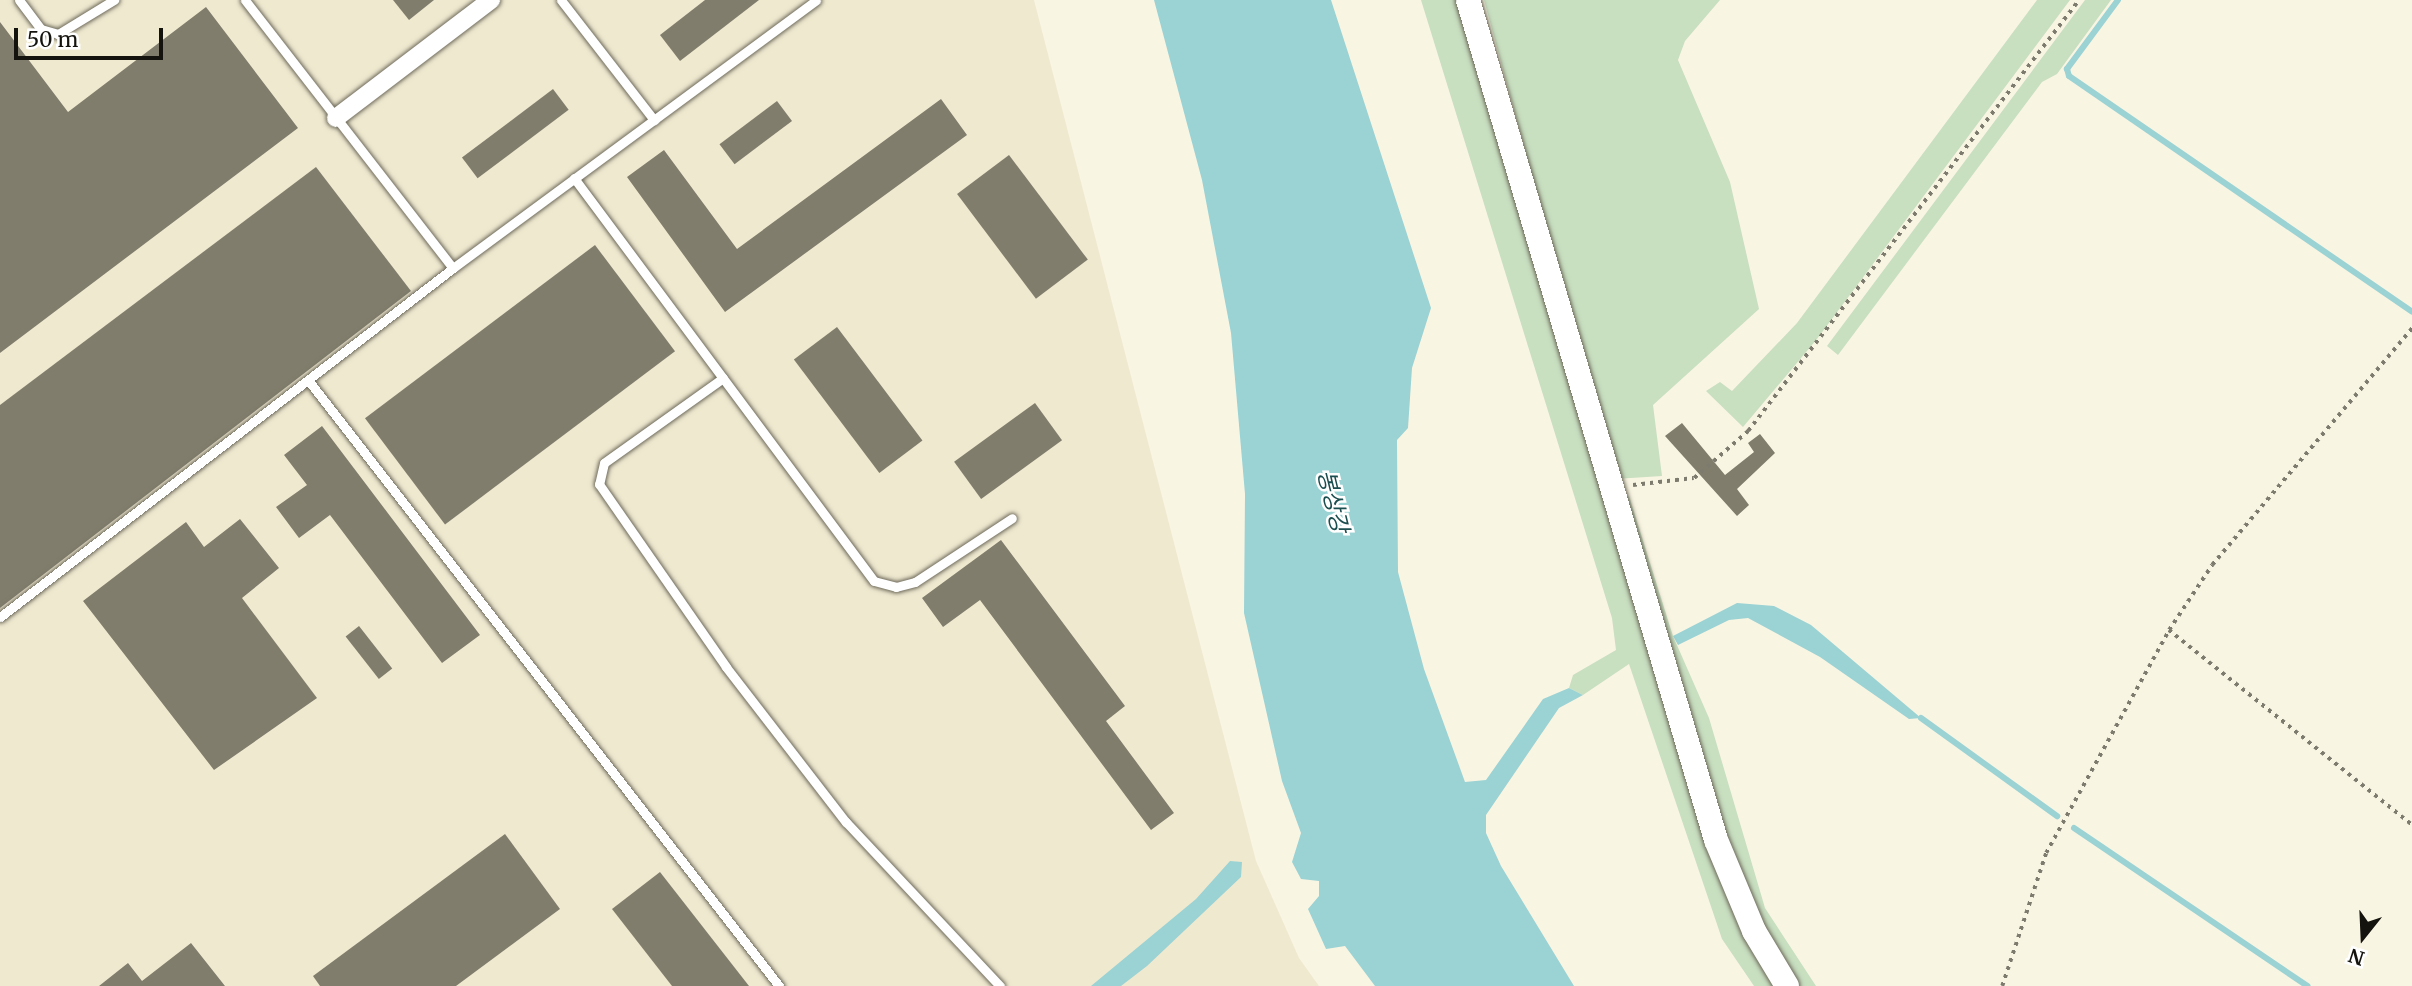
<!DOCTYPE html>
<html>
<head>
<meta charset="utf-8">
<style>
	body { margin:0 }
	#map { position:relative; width:2412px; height:986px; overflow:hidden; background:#f9f5e3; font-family:Merriweather,"Noto Sans KR",serif }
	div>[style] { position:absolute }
	.built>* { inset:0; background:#efe9d0 }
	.green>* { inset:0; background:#c8dfc0 }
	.water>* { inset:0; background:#9bd2d4 }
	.stream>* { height:6px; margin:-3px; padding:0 3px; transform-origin:3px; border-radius:3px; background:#9bd2d4 }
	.building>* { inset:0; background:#807d6d; transform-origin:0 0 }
	.path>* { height:3.5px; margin-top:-1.75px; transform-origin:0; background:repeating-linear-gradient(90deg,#7d7a6e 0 3.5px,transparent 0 8.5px) }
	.roads { filter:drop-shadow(0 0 2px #6e6a5b) drop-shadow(0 0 2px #6e6a5b) }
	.lane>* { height:9px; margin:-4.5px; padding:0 4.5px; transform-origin:4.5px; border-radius:4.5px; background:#fff }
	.street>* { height:18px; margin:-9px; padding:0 9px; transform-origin:9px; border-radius:9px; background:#fff }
	.secondary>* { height:24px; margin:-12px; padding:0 12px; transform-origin:12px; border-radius:12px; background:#fff }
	span { translate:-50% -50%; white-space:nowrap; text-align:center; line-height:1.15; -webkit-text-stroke:5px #fff; paint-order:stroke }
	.water-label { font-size:23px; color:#1c4d4f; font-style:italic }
	.north { position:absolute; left:2328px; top:902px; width:70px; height:70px; -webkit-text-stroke:5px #fff; paint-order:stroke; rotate:198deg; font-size:19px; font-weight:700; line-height:28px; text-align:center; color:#15130d }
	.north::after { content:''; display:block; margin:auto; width:24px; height:32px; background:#15130d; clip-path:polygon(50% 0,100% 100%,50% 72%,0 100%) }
	.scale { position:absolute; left:14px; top:28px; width:149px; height:32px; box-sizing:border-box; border:4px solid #15130d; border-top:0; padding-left:9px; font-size:21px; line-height:24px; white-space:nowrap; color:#15130d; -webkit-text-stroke:5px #fff; paint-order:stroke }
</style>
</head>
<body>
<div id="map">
	<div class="built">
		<div style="clip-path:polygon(0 0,1034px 0,1256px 861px,1299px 958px,1319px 986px,0 986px)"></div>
	</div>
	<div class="green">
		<div style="clip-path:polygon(1421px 0,1459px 0,1707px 843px,1776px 986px,1754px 986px,1722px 939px,1629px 664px,1583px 695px,1569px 688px,1573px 675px,1616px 650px,1612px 618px)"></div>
		<div style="clip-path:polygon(1484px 0,1720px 0,1685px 41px,1678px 60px,1730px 182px,1759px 309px,1653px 405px,1662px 476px,1615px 479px)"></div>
		<div style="clip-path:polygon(2037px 0,2070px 0,1817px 339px,1743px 427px,1706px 391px,1720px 382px,1732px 391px,1797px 323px)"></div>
		<div style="clip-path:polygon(2085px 0,2111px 0,2057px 74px,2042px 82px,1838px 355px,1827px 346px)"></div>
		<div style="clip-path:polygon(1629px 496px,1673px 636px,1709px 718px,1765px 908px,1816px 986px,1795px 986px,1734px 871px,1620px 502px)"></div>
	</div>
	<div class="water">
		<div style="clip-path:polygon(1154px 0,1331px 0,1431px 308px,1412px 368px,1408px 428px,1397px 440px,1398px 572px,1424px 669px,1465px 782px,1486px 780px,1543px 699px,1569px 688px,1583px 695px,1559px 708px,1486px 815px,1486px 833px,1501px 866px,1574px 986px,1375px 986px,1345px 946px,1326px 949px,1308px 909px,1319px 896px,1319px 881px,1301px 879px,1292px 862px,1301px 833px,1282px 781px,1244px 613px,1245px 494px,1231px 333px,1202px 180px)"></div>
		<div style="clip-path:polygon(1737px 603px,1774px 606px,1811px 625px,1921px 718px,1909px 719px,1820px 657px,1748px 618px,1729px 620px,1678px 645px,1673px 636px)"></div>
		<div style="clip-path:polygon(1230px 861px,1242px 862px,1241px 877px,1147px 966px,1121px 986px,1091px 986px,1196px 899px)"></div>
	</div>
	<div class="stream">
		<div style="left:2118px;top:0;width:86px;rotate:126.5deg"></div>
		<div style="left:2067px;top:69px;width:7px;rotate:74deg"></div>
		<div style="left:2069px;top:76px;width:416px;rotate:34.5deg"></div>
		<div style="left:1921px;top:718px;width:168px;rotate:35.8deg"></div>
		<div style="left:2074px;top:828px;width:282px;rotate:34.1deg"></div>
	</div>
	<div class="building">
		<div style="clip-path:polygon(393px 0,434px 0,409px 20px)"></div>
		<div style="clip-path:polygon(705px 0,759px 0,680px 61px,660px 35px)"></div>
		<div style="clip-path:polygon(206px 7px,298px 128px,0 353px,0 22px,68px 112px)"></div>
		<div style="left:553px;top:89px;width:26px;height:114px;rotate:53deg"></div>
		<div style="clip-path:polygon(941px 99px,967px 135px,725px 312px,627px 177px,664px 150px,737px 249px)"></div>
		<div style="left:777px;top:101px;width:25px;height:72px;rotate:53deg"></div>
		<div style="left:1009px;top:155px;width:131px;height:65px;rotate:53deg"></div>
		<div style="clip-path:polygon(316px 167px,411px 291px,0 608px,0 405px)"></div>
		<div style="left:595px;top:245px;width:133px;height:288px;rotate:53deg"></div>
		<div style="left:837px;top:327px;width:142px;height:54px;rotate:53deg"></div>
		<div style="left:1035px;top:403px;width:46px;height:100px;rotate:54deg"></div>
		<div style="clip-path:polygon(1682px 423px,1725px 475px,1754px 452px,1748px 443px,1760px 434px,1775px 453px,1737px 489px,1749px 505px,1737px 516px,1665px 436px)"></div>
		<div style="clip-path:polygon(322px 426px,480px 635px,442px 663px,330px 515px,299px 538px,276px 507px,307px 485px,284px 455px)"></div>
		<div style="clip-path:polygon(240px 519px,279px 568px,242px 598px,317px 698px,214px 770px,83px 601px,186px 522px,204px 547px)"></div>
		<div style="clip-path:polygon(1001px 540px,1125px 706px,1106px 721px,1174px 813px,1151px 830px,980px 600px,943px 627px,922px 598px)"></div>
		<div style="left:359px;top:626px;width:54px;height:17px;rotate:52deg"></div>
		<div style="clip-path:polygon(505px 834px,560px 909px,456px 986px,320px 986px,313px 976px)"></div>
		<div style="clip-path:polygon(660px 872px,749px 986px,672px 986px,612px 909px)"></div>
		<div style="clip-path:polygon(191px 943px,225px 986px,99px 986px,128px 963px,142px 981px)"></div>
	</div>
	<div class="path">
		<div style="left:1633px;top:485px;width:61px;rotate:-6.5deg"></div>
		<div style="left:1694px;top:478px;width:72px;rotate:-41deg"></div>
		<div style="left:1748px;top:431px;width:543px;rotate:-52.48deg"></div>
		<div style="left:2169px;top:630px;width:312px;rotate:38.7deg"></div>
		<div style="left:2002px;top:986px;width:140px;rotate:-71.7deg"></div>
		<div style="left:2046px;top:853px;width:255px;rotate:-61.1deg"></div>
		<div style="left:2169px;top:630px;width:78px;rotate:-56.5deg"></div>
		<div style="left:2212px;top:565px;width:310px;rotate:-49.8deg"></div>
	</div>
	<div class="roads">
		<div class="lane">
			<div style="left:19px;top:0;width:36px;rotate:53deg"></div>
			<div style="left:41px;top:29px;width:18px;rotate:16deg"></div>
			<div style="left:58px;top:34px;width:66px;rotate:-31.3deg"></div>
			<div style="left:245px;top:0;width:339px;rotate:52.2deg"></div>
			<div style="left:561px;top:0;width:152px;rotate:52.2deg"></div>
			<div style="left:574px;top:178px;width:502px;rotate:53.34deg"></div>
			<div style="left:874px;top:581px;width:23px;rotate:15deg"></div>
			<div style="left:896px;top:587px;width:20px;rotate:-15deg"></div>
			<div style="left:915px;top:582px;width:116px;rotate:-33.4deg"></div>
			<div style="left:723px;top:378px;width:146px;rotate:144.5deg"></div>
			<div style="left:604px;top:463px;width:22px;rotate:103deg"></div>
			<div style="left:599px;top:484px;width:223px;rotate:55.2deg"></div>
			<div style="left:726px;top:667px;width:196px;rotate:52.3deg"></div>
			<div style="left:846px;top:822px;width:225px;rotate:46.8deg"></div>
			<div style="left:308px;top:380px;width:768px;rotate:52.14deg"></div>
			<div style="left:0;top:617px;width:572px;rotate:-37.61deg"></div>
			<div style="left:453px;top:268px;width:451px;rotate:-36.4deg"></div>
		</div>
		<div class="street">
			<div style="left:336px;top:118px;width:195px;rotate:-37.3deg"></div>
		</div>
		<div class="secondary">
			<div style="left:1468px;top:0;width:876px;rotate:73.55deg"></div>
			<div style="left:1716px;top:840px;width:99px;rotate:67.3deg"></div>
			<div style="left:1754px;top:931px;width:64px;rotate:59deg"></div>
		</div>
	</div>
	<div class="water-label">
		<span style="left:1333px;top:501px;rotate:76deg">봉상강</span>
	</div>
	<div class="north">N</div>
	<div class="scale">50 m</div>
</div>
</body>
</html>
